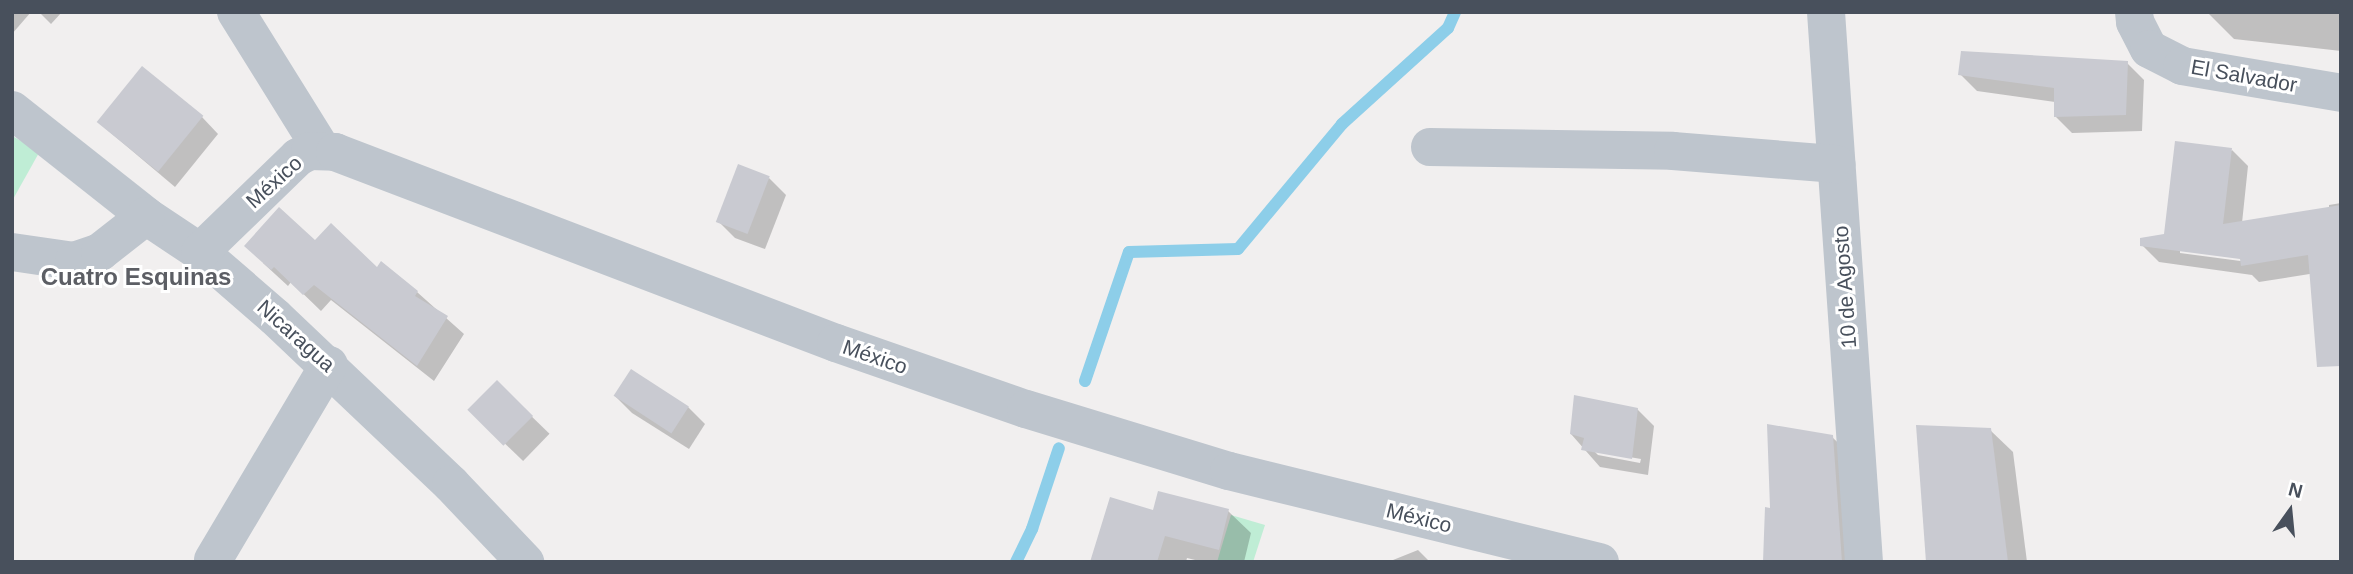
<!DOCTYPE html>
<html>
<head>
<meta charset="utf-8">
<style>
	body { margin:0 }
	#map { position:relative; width:2353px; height:574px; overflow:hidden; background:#f1efef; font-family:Arial,sans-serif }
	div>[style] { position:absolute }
	.green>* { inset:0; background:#bfedd5 }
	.shadow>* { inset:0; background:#0003; transform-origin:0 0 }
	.stream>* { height:12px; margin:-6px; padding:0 6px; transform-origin:6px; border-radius:6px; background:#8dcee9 }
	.building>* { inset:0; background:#c9cad1; transform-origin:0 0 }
	.minor>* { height:38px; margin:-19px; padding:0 19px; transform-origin:19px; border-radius:19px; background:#bec5cd }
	span { translate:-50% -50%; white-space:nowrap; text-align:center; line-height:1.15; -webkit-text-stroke:6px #fff; paint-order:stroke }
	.street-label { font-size:21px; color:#48505c }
	.quarter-label { font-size:24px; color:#5c5e64; font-weight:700 }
	.frame { position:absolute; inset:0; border:14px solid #48505c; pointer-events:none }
	.north { position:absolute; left:2255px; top:476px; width:70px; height:70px; -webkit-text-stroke:5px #fff; paint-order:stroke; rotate:15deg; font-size:19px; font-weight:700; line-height:28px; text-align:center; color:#48505c }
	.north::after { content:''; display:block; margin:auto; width:24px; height:32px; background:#48505c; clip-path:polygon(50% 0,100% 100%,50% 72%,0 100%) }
</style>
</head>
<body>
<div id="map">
	<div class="green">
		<div style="clip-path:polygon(12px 136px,40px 151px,12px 201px)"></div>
		<div style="clip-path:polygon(1231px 515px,1265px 525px,1253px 562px,1217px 562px)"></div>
	</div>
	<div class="shadow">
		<div style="clip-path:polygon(12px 12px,31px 12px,12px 34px)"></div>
		<div style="clip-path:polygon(39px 12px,62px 12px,51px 24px)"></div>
		<div style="clip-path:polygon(2341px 12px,2341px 51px,2234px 39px,2208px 13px)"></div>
		<div style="clip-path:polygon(2127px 63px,2144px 80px,2142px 131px,2072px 133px,2055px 116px,2055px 102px,1977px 91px,1960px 74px)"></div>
		<div style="clip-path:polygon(202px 117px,218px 134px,175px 187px,98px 122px)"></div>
		<div style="clip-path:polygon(evenodd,2232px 150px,2248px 166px,2242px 223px,2329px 209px,2329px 205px,2341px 203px,2341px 269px,2259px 282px,2252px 275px,2159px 262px,2142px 245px,2165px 235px,2232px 150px,2180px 250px,2248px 259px,2248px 262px,2180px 253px,2180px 250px)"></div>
		<div style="clip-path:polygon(769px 178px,786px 195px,765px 249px,735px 238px,718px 221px)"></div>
		<div style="clip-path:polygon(315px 242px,377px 270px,417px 292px,464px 334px,434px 381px,331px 300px,321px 311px,291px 282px,288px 286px,263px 263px)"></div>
		<div style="left:497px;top:383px;width:73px;height:38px;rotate:44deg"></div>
		<div style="clip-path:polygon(615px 396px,688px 407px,705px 424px,689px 449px,632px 413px)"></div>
		<div style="clip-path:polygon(evenodd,1637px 409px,1654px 426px,1648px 475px,1600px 467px,1571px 434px,1637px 409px,1594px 451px,1641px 459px,1640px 463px,1598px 455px,1594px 451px)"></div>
		<div style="clip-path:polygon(1990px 430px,2013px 452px,2027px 562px,1928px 562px)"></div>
		<div style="clip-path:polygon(1832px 437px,1850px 454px,1857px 562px,1765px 562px)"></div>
		<div style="clip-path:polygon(1228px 511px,1251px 533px,1244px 562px,1203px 562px,1187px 558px,1186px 562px,1092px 562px,1155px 512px)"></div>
		<div style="clip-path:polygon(1418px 550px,1430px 562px,1388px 562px)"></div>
	</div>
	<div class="stream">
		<div style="left:1085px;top:381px;width:136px;rotate:-71.2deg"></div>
		<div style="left:1129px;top:252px;width:109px;rotate:-1.6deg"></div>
		<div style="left:1238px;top:249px;width:163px;rotate:-50.2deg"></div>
		<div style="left:1342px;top:124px;width:143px;rotate:-42.2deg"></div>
		<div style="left:1448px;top:28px;width:17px;rotate:-66deg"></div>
		<div style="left:1016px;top:562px;width:37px;rotate:-64deg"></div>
		<div style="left:1032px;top:529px;width:85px;rotate:-71.6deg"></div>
	</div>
	<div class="building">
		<div style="clip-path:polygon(1961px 51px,2128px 61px,2126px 115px,2054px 117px,2054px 88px,1958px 75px)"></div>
		<div style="left:142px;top:66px;width:79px;height:72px;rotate:39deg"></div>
		<div style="clip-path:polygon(2175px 141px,2232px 148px,2223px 224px,2341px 205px,2341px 366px,2317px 367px,2308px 255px,2241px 266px,2240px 259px,2140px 246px,2140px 238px,2164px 234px)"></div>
		<div style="left:738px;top:164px;width:34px;height:62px;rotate:21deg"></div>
		<div style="clip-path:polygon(279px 207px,315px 240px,331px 223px,377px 267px,381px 261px,418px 291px,415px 296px,448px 316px,417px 366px,314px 285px,303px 295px,274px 267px,271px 270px,244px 246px)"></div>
		<div style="left:631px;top:369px;width:69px;height:32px;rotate:33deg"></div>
		<div style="left:497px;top:380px;width:51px;height:42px;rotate:45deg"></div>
		<div style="clip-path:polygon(1574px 395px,1638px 408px,1632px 459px,1581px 450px,1584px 438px,1570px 434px)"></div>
		<div style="clip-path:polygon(1767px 424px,1833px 435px,1842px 562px,1763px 562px,1765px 507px,1770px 508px)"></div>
		<div style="clip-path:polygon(1916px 425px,1991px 428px,2008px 562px,1926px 562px)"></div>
		<div style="clip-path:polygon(1158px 491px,1229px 509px,1219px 550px,1165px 536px,1157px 562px,1090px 562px,1110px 497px,1153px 510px)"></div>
	</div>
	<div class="minor">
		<div style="left:236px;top:12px;width:163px;rotate:58.1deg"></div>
		<div style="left:1826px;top:12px;width:551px;rotate:86.05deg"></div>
		<div style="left:2134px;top:12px;width:10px;rotate:84deg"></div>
		<div style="left:2135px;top:22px;width:30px;rotate:63deg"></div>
		<div style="left:2149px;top:49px;width:37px;rotate:27deg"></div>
		<div style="left:2182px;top:66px;width:161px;rotate:9.6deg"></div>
		<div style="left:12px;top:110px;width:171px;rotate:38.3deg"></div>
		<div style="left:146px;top:216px;width:65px;rotate:33.7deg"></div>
		<div style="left:200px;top:252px;width:99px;rotate:40.9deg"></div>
		<div style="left:275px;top:317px;width:243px;rotate:43.5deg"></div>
		<div style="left:451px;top:484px;width:108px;rotate:46.5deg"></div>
		<div style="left:1430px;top:147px;width:243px;rotate:0.9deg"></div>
		<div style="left:1673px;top:151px;width:164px;rotate:4.6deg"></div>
		<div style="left:12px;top:252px;width:63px;rotate:8.3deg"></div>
		<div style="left:74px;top:261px;width:28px;rotate:-19deg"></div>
		<div style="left:100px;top:252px;width:58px;rotate:-38deg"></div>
		<div style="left:200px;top:252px;width:136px;rotate:-44.1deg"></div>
		<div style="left:298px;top:157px;width:13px;rotate:-27deg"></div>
		<div style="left:310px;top:151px;width:25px;rotate:2deg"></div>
		<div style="left:335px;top:152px;width:536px;rotate:20.87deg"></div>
		<div style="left:836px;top:343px;width:201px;rotate:19.2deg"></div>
		<div style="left:1026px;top:409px;width:212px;rotate:17deg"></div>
		<div style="left:1229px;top:471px;width:382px;rotate:13.8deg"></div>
		<div style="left:213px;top:560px;width:227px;rotate:-59.3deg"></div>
	</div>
	<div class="street-label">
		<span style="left:2244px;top:76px;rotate:10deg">El Salvador</span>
		<span style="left:274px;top:182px;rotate:-42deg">México</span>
		<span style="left:1845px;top:287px;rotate:-94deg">10 de Agosto</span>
		<span style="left:296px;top:336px;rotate:42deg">Nicaragua</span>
		<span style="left:875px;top:357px;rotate:19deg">México</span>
		<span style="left:1419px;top:518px;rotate:14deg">México</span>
	</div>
	<div class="quarter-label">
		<span style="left:136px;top:277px">Cuatro Esquinas</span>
	</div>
	<div class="frame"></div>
	<div class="north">N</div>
</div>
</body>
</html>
